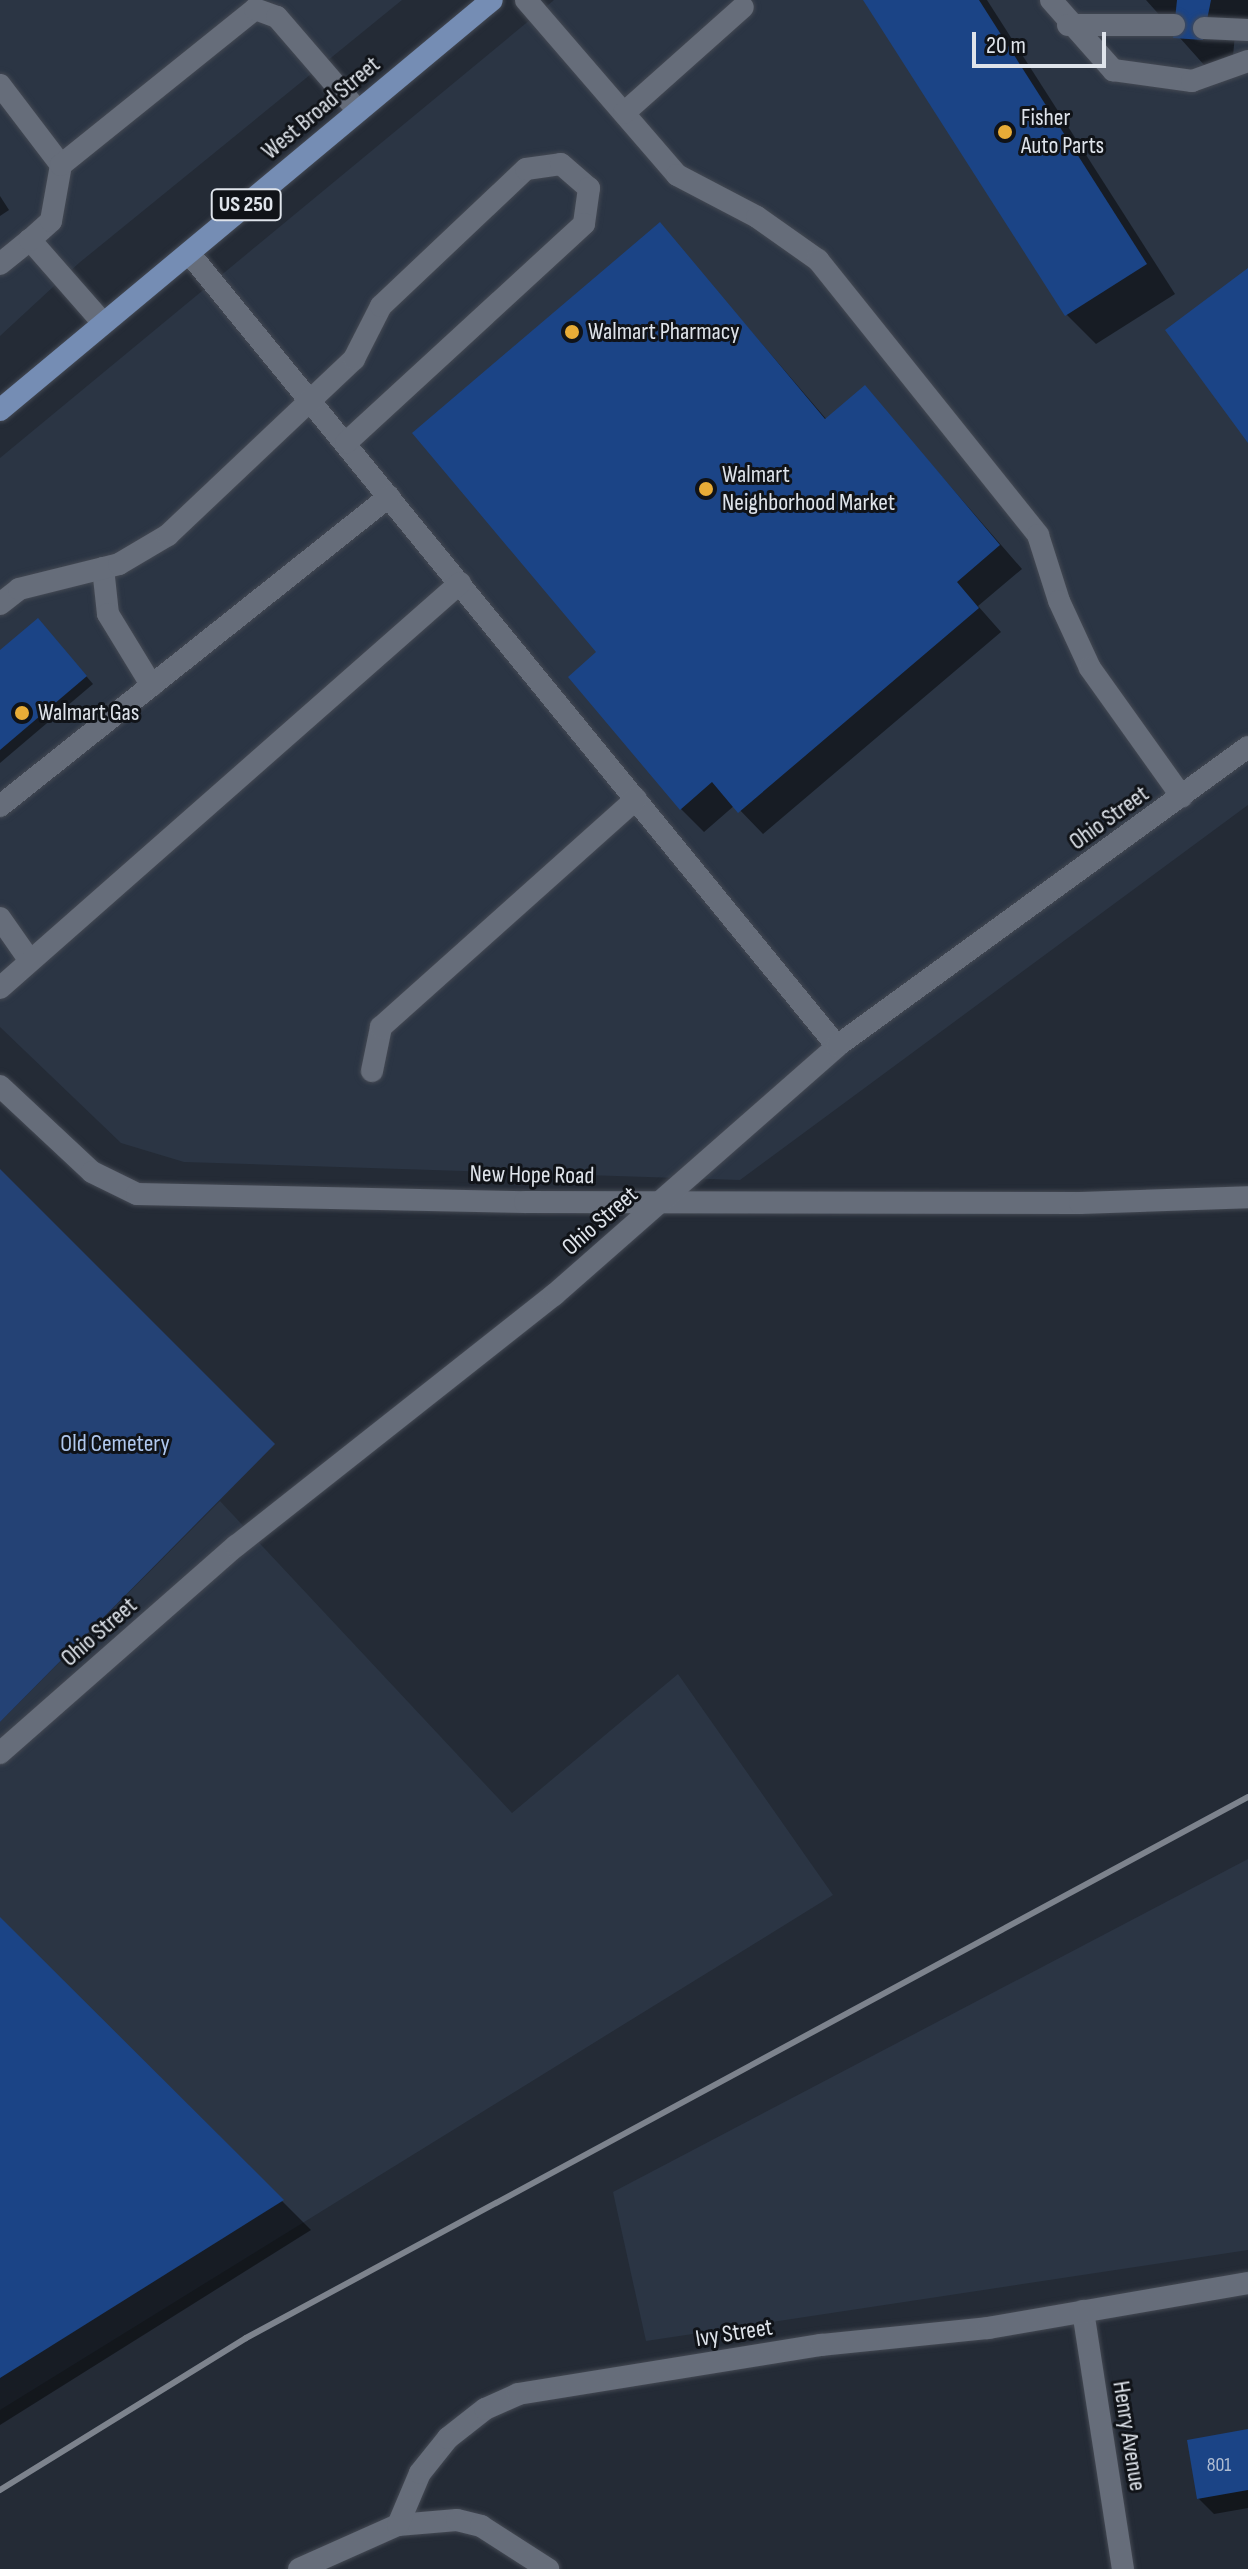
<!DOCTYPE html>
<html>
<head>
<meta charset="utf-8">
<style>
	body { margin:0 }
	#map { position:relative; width:1248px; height:2569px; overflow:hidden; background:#242b36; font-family:"Sofia Sans Condensed",sans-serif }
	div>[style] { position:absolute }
	.built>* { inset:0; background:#2b3544 }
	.green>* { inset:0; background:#244275 }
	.shadow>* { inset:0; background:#0007 }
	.building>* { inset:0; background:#1b4486 }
	.roads { filter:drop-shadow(0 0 2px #444953) drop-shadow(0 0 2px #444953) }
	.service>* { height:22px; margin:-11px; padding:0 11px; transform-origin:11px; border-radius:11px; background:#666d7a }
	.minor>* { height:22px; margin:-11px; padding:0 11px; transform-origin:11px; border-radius:11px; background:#666d7a }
	.primary>* { height:22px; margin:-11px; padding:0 11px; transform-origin:11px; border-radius:11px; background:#758db4 }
	.rail>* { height:6px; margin:-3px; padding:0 3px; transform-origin:3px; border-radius:3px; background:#7d838d }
	.dots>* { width:22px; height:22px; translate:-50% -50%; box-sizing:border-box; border:4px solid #101318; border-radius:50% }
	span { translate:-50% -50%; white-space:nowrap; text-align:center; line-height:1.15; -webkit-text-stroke:6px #101318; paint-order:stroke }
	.number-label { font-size:20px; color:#aebcd2 }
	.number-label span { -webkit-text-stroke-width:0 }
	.shield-label span { padding:2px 6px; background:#101318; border:2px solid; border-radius:6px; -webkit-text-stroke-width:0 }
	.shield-label { font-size:22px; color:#dfe4eb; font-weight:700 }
	.street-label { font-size:24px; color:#dfe4eb }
	.poi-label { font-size:24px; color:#dfe4eb }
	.left { translate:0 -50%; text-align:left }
	.park-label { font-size:24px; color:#b0c8ee }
	.scale { position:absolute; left:972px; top:32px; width:134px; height:36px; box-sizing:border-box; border:4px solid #dfe4eb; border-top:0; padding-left:10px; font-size:24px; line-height:28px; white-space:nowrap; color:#dfe4eb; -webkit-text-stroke:6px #101318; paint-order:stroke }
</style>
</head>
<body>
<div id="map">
	<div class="built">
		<div style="clip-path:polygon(0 0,402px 0,79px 263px,0 336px)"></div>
		<div style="clip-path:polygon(554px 0,1248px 0,1248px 805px,740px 1180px,184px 1162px,121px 1143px,0 1027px,0 458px)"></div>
		<div style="clip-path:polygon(220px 1501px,512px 1813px,678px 1674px,833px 1895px,0 2410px,0 1722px)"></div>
		<div style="clip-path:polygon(1248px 1859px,1248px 2250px,646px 2341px,613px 2192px)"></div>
	</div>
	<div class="green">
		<div style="clip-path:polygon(0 1169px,275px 1444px,0 1722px)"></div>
	</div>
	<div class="shadow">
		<div style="clip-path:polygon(866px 0,987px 0,1175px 294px,1096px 344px,1067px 315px)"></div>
		<div style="clip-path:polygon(1146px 0,1248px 0,1248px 23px,1235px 34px,1232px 68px,1205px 66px)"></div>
		<div style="clip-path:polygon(0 196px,9px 210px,0 216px)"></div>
		<div style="clip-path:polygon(660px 225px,827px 420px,865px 388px,1022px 569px,978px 606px,1001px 632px,763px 834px,735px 805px,704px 832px,681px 809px,599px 652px)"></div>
		<div style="clip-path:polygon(45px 628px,93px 684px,0 763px,0 653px)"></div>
		<div style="clip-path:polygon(0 1919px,311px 2230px,0 2425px)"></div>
		<div style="clip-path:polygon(1248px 2431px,1248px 2508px,1214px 2514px,1198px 2498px)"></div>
	</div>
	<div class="building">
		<div style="clip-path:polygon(863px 0,979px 0,1147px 264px,1065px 316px)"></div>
		<div style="clip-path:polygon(1177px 0,1211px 0,1203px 40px,1173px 38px)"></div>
		<div style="clip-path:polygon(660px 222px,825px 419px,865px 385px,1000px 545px,957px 582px,979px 608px,738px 813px,712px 782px,680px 810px,568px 677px,596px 652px,412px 433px)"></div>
		<div style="clip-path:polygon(1248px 268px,1248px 443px,1165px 330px)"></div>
		<div style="clip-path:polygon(38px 618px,87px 676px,0 750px,0 650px)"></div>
		<div style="clip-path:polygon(0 1917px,284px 2200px,0 2378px)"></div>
		<div style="clip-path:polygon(1248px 2429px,1248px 2490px,1197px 2499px,1187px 2440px)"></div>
	</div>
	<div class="roads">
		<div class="service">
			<div style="left:526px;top:0;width:231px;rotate:49.2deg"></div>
			<div style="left:677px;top:175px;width:90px;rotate:27.7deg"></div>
			<div style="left:757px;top:217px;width:75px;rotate:35.2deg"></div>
			<div style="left:818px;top:260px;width:352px;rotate:51.3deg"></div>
			<div style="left:1038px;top:535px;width:69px;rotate:72.3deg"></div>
			<div style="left:1059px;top:601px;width:74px;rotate:65.2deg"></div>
			<div style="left:1090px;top:668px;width:158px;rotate:54.5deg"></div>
			<div style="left:1051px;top:0;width:94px;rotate:48.5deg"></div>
			<div style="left:1113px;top:70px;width:80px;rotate:7.9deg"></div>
			<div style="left:1192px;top:81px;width:59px;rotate:-19.7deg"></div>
			<div style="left:1068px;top:25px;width:106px"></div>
			<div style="left:1204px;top:28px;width:44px;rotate:2.6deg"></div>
			<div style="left:0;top:85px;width:101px;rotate:52.7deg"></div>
			<div style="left:624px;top:113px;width:159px;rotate:-41.7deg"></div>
			<div style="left:189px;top:253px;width:1024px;rotate:50.75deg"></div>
			<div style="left:0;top:264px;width:38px;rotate:-39deg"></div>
			<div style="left:103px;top:323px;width:111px;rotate:-131.3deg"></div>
			<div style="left:30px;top:240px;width:28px;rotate:-42deg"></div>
			<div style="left:51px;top:221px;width:57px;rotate:-79.9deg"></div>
			<div style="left:61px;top:165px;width:249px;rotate:-38.8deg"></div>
			<div style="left:255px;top:9px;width:23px;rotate:20deg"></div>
			<div style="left:277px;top:17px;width:124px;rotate:49.2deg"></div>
			<div style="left:103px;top:568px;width:46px;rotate:83.8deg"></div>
			<div style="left:108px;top:614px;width:84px;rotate:58.6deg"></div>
			<div style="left:0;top:604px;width:24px;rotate:-38deg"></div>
			<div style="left:19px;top:589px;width:103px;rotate:-14deg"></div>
			<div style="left:119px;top:564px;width:57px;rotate:-30.6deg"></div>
			<div style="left:168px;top:535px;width:256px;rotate:-43.4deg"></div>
			<div style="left:354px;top:359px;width:59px;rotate:-63deg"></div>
			<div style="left:381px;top:306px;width:199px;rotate:-43.4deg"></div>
			<div style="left:526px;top:169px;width:35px;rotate:-8deg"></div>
			<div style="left:561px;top:164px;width:37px;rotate:41deg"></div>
			<div style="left:589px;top:188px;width:36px;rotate:98deg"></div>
			<div style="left:584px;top:224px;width:323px;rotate:137.4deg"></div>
			<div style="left:0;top:806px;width:497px;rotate:-38.5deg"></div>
			<div style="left:0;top:918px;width:52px;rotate:55.1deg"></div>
			<div style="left:0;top:988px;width:613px;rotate:-41.36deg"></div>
			<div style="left:372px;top:1071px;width:45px;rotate:-78.4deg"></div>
			<div style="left:381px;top:1027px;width:342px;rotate:-41.8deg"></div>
			<div style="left:398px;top:2525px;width:59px;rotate:-4.8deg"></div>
			<div style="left:457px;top:2520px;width:25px;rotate:14deg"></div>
			<div style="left:481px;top:2526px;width:80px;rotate:32.7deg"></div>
		</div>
		<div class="minor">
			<div style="left:0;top:1086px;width:126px;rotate:43.1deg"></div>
			<div style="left:92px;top:1172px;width:50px;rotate:26.1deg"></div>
			<div style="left:137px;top:1194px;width:388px;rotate:1.2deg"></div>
			<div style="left:525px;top:1202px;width:555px;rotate:0.1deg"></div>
			<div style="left:1080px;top:1203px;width:168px;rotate:-2deg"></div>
			<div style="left:0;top:1753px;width:314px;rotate:-41.3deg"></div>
			<div style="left:236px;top:1546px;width:405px;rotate:-38.3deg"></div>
			<div style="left:554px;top:1295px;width:377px;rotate:-41.3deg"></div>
			<div style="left:837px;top:1046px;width:508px;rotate:-36.04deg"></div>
			<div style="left:1083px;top:2311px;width:261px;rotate:81.2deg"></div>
			<div style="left:299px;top:2569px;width:108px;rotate:-24deg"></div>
			<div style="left:398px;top:2525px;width:56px;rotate:-67.1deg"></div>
			<div style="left:420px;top:2473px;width:45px;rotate:-51.3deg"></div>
			<div style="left:448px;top:2438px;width:47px;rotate:-38.1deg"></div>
			<div style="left:485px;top:2409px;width:36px;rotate:-24deg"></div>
			<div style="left:518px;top:2394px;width:307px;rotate:-9.2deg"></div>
			<div style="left:821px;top:2345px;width:168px;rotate:-5.8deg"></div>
			<div style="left:988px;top:2328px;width:264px;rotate:-9.8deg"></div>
		</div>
		<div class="primary">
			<div style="left:0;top:410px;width:640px;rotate:-39.81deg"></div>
		</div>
	</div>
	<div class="rail">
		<div style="left:0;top:2490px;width:289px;rotate:-31.7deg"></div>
		<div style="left:246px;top:2338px;width:1139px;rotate:-28.37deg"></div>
	</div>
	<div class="dots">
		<div style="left:1005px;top:132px;background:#e8ac37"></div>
		<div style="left:572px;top:332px;background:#e8ac37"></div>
		<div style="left:706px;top:489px;background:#e8ac37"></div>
		<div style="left:22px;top:713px;background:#e8ac37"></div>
	</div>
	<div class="number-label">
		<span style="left:1219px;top:2465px">801</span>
	</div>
	<div class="shield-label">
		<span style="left:246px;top:205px">US 250</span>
	</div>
	<div class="street-label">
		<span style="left:321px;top:108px;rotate:-40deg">West Broad Street</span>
		<span style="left:1109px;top:818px;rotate:-36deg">Ohio Street</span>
		<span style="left:532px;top:1175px;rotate:1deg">New Hope Road</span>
		<span style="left:600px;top:1221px;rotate:-41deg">Ohio Street</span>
		<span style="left:99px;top:1632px;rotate:-41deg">Ohio Street</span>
		<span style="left:734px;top:2333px;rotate:-9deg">Ivy Street</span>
		<span style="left:1129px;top:2436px;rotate:81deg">Henry Avenue</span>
	</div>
	<div class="poi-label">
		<span class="left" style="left:1021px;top:132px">Fisher<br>Auto Parts</span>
		<span class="left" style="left:588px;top:332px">Walmart Pharmacy</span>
		<span class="left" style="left:722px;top:489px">Walmart<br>Neighborhood Market</span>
		<span class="left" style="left:38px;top:713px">Walmart Gas</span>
	</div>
	<div class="park-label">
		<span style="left:115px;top:1444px">Old Cemetery</span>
	</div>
	<div class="scale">20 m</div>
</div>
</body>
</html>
